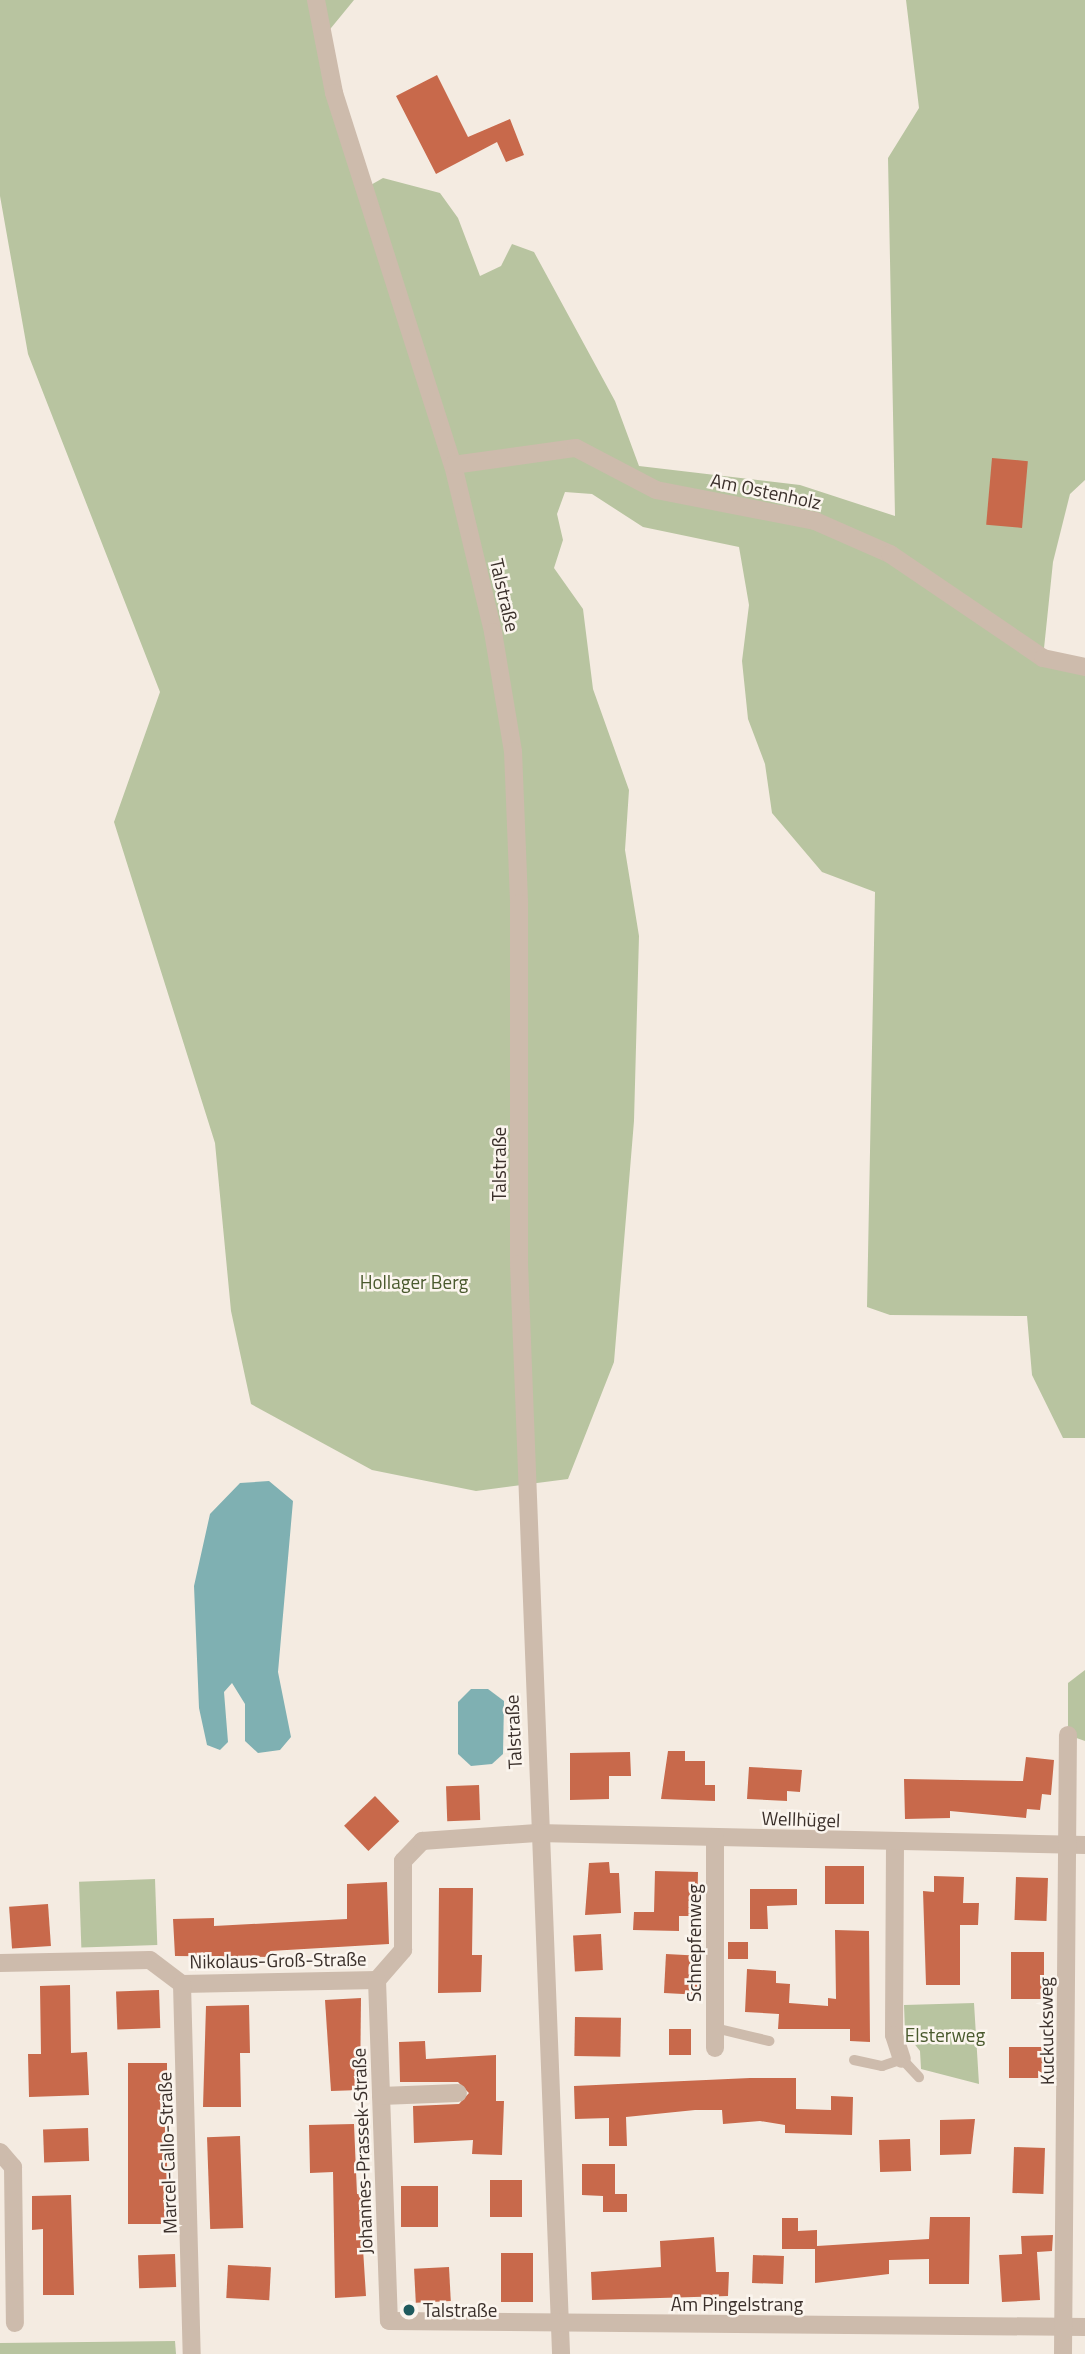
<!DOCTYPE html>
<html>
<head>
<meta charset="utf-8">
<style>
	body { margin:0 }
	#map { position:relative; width:1085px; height:2354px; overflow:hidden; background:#f4ebe1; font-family:"Titillium Web",sans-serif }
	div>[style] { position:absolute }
	.green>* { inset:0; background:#b8c4a0; transform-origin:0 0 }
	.water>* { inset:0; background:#7fb0b2 }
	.building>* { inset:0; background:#c8694b; transform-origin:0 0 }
	.service>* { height:10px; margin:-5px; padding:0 5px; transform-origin:5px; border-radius:5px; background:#cdbbac }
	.minor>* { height:18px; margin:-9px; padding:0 9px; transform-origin:9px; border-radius:9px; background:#cdbbac }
	.dots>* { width:19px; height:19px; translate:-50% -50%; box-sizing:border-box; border:4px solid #fbf5ee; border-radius:50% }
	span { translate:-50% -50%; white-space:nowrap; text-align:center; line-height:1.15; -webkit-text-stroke:5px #fbf5ee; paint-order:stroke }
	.street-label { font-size:19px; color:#3b302b }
	.park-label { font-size:19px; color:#4a5a2e }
	.poi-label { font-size:19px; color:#3b302b }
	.left { translate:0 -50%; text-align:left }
</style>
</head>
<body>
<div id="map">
	<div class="green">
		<div style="clip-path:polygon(0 0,354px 0,322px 39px,369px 186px,383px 178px,440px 193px,458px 218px,480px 276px,501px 266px,512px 244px,534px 252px,615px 401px,639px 466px,800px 485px,895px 516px,888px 158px,919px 108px,906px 0,1085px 0,1085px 480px,1070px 494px,1053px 562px,1043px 658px,1085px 667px,1085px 1438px,1063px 1438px,1032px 1375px,1027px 1316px,890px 1315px,867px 1307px,875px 892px,822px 872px,772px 813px,765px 764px,748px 719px,742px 661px,749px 605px,739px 547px,643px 527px,592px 494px,565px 492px,557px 514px,563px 540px,554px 568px,583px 609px,593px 689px,629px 790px,625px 850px,639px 936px,634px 1121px,614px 1362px,568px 1479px,476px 1491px,372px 1470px,251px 1404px,231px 1311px,215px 1143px,114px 822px,160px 692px,28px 354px,0 196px)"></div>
		<div style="clip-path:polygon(1085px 1670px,1085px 1741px,1068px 1735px,1068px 1683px)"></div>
		<div style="left:155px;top:1879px;width:66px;height:76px;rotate:88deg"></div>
		<div style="clip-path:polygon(974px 2003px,979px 2084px,921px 2069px,920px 2051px,905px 2032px,904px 2005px)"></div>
		<div style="clip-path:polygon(175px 2341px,176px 2354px,0 2354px,0 2343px)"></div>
	</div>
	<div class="water">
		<div style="clip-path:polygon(269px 1481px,293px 1501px,278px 1672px,291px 1737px,280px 1750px,258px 1753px,245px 1741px,245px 1704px,232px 1683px,224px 1692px,228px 1742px,220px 1750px,207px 1745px,199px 1708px,194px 1586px,210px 1514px,240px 1483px)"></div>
		<div style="clip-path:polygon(471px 1689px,488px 1689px,504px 1701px,503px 1754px,492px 1764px,471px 1766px,458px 1754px,458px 1702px)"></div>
	</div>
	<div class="building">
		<div style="clip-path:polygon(437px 75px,468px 137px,510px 119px,524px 155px,506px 162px,497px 142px,436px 174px,396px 96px)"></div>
		<div style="left:992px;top:458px;width:36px;height:67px;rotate:5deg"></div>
		<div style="clip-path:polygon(668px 1751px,685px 1751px,685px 1761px,705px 1761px,705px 1785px,715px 1785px,715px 1801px,661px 1799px)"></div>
		<div style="clip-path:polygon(630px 1752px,631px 1776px,609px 1776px,609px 1799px,570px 1800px,570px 1753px)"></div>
		<div style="clip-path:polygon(1026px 1757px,1054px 1760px,1051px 1795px,1042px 1794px,1040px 1810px,1027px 1809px,1026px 1818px,950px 1811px,950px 1818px,905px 1819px,904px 1779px,1023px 1781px)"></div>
		<div style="clip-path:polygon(749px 1767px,802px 1770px,800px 1792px,787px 1791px,787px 1801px,747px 1799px)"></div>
		<div style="left:479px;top:1785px;width:35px;height:33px;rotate:88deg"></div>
		<div style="left:375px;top:1796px;width:35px;height:43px;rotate:46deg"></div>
		<div style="clip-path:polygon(609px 1862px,610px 1873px,619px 1873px,621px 1913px,585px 1915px,589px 1863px)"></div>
		<div style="left:825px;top:1866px;width:39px;height:38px"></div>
		<div style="clip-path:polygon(655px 1871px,698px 1872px,697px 1916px,679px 1916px,679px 1931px,633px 1930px,634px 1912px,654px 1912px)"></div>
		<div style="clip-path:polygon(934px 1876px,964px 1877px,963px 1903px,979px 1903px,978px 1925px,960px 1925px,960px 1985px,926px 1985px,923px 1891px,934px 1892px)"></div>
		<div style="left:1016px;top:1877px;width:32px;height:43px;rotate:2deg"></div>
		<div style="clip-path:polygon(387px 1882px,389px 1944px,270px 1951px,271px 1957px,175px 1956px,173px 1919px,214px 1918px,214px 1926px,347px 1919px,347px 1884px)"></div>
		<div style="clip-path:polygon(439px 1888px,473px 1888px,472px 1955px,482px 1955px,481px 1992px,438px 1993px)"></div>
		<div style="clip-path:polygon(750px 1889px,797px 1889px,797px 1905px,767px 1906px,768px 1929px,750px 1929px)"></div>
		<div style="left:48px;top:1904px;width:42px;height:39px;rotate:86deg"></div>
		<div style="clip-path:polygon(835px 1930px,869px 1931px,870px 2042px,850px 2041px,850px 2029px,778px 2029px,779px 2014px,745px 2012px,747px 1969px,776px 1971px,776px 1983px,790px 1984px,789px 2003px,828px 2006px,828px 1998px,836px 1999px)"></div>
		<div style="left:601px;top:1934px;width:36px;height:28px;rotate:87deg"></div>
		<div style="left:748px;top:1942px;width:17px;height:20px;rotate:90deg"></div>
		<div style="left:1011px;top:1952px;width:33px;height:47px"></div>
		<div style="left:666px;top:1954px;width:33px;height:39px;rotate:3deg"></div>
		<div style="clip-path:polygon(70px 1985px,71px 2053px,87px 2052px,89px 2095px,29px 2097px,28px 2054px,41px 2054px,40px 1986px)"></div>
		<div style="left:159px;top:1990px;width:38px;height:43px;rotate:88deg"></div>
		<div style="clip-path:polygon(361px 1998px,360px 2090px,331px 2091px,325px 2000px)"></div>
		<div style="clip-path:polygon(249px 2005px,250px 2053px,240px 2053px,241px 2107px,203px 2107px,206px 2006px)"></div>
		<div style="left:575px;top:2017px;width:46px;height:39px;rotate:1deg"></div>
		<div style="left:669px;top:2029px;width:22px;height:26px"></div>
		<div style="clip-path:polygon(425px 2041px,426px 2059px,496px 2055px,496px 2101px,504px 2101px,502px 2155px,472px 2154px,473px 2140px,414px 2143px,413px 2106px,459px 2104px,469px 2093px,458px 2082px,400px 2082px,399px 2042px)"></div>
		<div style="left:1009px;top:2047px;width:39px;height:31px"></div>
		<div style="left:128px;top:2063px;width:39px;height:161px"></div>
		<div style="clip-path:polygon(750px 2078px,796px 2078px,796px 2109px,831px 2110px,831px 2096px,853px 2097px,852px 2135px,785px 2133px,785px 2125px,760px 2121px,723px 2124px,722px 2110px,695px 2110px,626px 2117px,627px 2146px,609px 2146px,609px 2118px,575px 2119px,574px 2086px)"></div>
		<div style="clip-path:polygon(975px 2119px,971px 2154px,940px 2155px,940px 2120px)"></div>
		<div style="clip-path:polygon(354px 2124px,357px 2194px,371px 2194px,372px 2232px,362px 2233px,366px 2296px,335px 2298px,333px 2172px,310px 2173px,309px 2125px)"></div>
		<div style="left:88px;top:2128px;width:33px;height:45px;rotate:88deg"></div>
		<div style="left:240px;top:2136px;width:92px;height:33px;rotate:88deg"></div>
		<div style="left:910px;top:2139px;width:32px;height:31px;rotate:88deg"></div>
		<div style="left:1014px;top:2147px;width:31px;height:46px;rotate:2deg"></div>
		<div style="clip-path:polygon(582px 2164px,615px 2164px,615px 2194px,627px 2194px,627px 2212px,603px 2212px,603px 2196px,582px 2195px)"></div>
		<div style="left:490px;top:2180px;width:32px;height:37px"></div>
		<div style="left:401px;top:2186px;width:37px;height:41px"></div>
		<div style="clip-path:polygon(71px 2195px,74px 2295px,43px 2295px,43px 2229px,32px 2230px,32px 2196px)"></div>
		<div style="clip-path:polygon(930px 2217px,970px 2217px,969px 2284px,929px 2284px,929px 2259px,889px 2260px,889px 2274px,815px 2283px,815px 2249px,782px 2249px,782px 2218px,798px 2218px,798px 2231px,817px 2230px,817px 2246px,929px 2239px)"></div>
		<div style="clip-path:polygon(1053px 2235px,1052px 2251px,1037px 2252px,1040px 2300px,1002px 2302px,999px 2255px,1022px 2254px,1021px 2236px)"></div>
		<div style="clip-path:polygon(714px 2237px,716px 2272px,729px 2272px,728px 2296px,592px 2300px,591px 2272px,661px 2267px,660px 2241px)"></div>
		<div style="left:501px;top:2253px;width:32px;height:49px"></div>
		<div style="left:175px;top:2254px;width:33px;height:37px;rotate:88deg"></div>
		<div style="left:753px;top:2255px;width:31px;height:28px;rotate:2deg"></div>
		<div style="left:228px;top:2265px;width:43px;height:33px;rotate:3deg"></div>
		<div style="left:449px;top:2267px;width:34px;height:35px;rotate:87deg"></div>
	</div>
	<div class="service">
		<div style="left:715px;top:2028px;width:56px;rotate:13.5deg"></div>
		<div style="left:854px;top:2060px;width:29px;rotate:12deg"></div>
		<div style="left:882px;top:2066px;width:21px;rotate:-19deg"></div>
		<div style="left:902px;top:2059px;width:25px;rotate:47deg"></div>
	</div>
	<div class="minor">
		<div style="left:316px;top:0;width:95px;rotate:79deg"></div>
		<div style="left:334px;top:93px;width:391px;rotate:72.3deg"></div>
		<div style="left:453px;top:465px;width:172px;rotate:76.5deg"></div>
		<div style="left:493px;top:632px;width:121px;rotate:80.5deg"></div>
		<div style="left:513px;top:751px;width:152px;rotate:87.7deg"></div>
		<div style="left:519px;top:903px;width:361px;rotate:90deg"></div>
		<div style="left:519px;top:1264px;width:1091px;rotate:87.79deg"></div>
		<div style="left:453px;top:465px;width:124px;rotate:-7.9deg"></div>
		<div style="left:576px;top:448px;width:90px;rotate:27.7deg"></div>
		<div style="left:656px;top:490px;width:162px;rotate:11deg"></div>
		<div style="left:815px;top:521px;width:82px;rotate:23.7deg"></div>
		<div style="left:890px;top:554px;width:185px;rotate:34.2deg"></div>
		<div style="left:1043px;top:658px;width:43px;rotate:12.1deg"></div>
		<div style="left:895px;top:1843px;width:192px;rotate:90.3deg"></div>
		<div style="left:894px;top:2035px;width:25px;rotate:72deg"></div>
		<div style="left:0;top:1963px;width:150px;rotate:-1.1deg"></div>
		<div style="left:150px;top:1960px;width:40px;rotate:37deg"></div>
		<div style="left:182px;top:1984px;width:195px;rotate:-1.2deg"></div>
		<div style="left:377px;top:1980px;width:40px;rotate:-49deg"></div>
		<div style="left:403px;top:1950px;width:89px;rotate:-90deg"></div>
		<div style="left:403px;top:1861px;width:28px;rotate:-46deg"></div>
		<div style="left:422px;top:1841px;width:115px;rotate:-4deg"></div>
		<div style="left:537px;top:1833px;width:548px;rotate:1.25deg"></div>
		<div style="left:377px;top:1980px;width:341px;rotate:88deg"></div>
		<div style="left:389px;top:2321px;width:696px;rotate:0.49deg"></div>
		<div style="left:182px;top:1984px;width:370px;rotate:88.5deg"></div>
		<div style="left:715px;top:2048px;width:211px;rotate:-90deg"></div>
		<div style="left:381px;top:2096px;width:77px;rotate:-2.2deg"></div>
		<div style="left:0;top:2152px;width:20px;rotate:49deg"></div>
		<div style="left:13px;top:2167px;width:156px;rotate:89.3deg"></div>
		<div style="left:1063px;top:2354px;width:619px;rotate:-89.54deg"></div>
	</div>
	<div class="dots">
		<div style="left:409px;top:2310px;background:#1f5a5e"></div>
	</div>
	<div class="street-label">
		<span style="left:766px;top:491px;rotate:12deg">Am Ostenholz</span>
		<span style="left:505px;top:595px;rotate:77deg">Talstraße</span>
		<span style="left:499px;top:1164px;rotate:-90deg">Talstraße</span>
		<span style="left:513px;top:1732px;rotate:-93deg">Talstraße</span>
		<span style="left:801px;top:1819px;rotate:2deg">Wellhügel</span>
		<span style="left:694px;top:1943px;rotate:-90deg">Schnepfenweg</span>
		<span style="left:278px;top:1960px;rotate:-1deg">Nikolaus-Groß-Straße</span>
		<span style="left:1046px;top:2031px;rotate:-91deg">Kuckucksweg</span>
		<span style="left:362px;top:2151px;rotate:-92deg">Johannes-Prassek-Straße</span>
		<span style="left:167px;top:2153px;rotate:-92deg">Marcel-Callo-Straße</span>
		<span style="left:737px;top:2304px">Am Pingelstrang</span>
	</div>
	<div class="park-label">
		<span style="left:414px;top:1282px">Hollager Berg</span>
		<span style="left:945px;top:2035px">Elsterweg</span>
	</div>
	<div class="poi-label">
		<span class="left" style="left:423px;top:2310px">Talstraße</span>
	</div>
</div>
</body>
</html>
